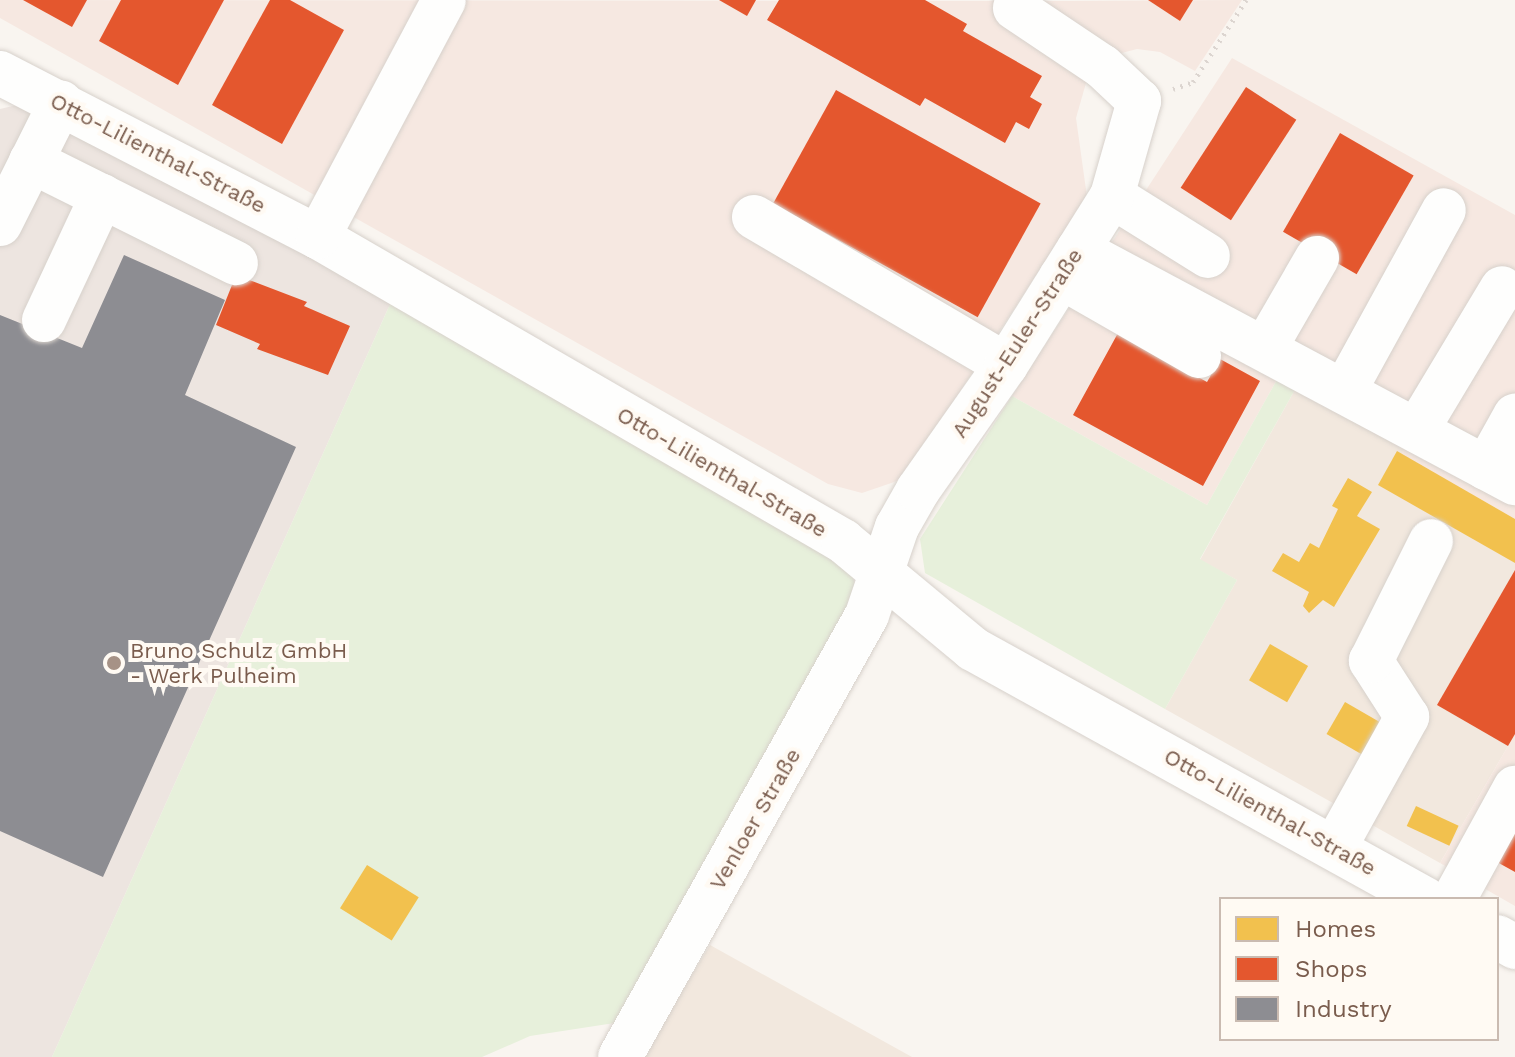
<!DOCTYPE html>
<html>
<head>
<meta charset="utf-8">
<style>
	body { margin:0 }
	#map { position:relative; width:1515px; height:1057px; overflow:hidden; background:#f9f5f0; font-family:"Work Sans",sans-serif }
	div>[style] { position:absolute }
	.residential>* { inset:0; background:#f2e8de }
	.commercial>* { inset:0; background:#f6e8e1 }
	.industrial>* { inset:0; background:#ede5e0 }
	.green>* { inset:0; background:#e7f0db }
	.homes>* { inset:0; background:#f2c14e; transform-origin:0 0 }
	.shops>* { inset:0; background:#e4572e; transform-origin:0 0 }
	.industry>* { inset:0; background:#8d8d92 }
	.path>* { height:5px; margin-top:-2.5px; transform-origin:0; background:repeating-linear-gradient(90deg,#dcd5d0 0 2px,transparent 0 8px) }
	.roads { filter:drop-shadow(0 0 2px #d7d1cb) drop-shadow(0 0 2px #d7d1cb) }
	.minor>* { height:44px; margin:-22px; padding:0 22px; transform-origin:22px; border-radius:22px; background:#fefefd }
	.dots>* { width:22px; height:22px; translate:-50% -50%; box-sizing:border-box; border:4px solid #fffaf3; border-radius:50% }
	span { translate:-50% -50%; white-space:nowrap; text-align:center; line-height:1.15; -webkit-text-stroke:8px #fffaf3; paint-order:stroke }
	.street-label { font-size:22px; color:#7a5c4d }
	.poi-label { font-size:22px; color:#7a5c4d }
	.left { translate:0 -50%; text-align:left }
	.legend { position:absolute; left:1219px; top:897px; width:280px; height:144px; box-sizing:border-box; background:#fffaf3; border:2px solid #cabbb1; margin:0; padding:10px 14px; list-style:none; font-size:24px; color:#7a5c4d }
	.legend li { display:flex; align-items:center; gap:16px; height:40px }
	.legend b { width:40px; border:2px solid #cabbb1 }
</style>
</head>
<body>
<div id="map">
	<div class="residential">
		<div style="clip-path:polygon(1297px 386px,1406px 446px,1402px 454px,1515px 519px,1515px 734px,1440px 863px,1165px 709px,1237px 580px,1200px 560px)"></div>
		<div style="clip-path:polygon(710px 945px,912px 1057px,642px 1057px)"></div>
	</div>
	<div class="commercial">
		<div style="clip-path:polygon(0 0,1070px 1px,1242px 0,1195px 71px,1160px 52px,1137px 49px,1114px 55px,1088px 76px,1076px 118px,1087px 197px,903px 479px,862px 493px,828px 484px,0 18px)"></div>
		<div style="clip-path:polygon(1232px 58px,1515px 215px,1515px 519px,1401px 454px,1405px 447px,1279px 376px,1207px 505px,1012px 396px)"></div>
		<div style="clip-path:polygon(1515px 734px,1515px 906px,1440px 863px)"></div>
	</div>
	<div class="industrial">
		<div style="clip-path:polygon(17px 105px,194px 191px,391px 302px,52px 1057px,0 1057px,0 109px)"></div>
	</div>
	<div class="green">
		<div style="clip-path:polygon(391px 302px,813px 538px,852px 574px,858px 595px,621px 1022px,530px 1036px,482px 1057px,52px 1057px)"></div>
		<div style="clip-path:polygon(1279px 376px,1297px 386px,1200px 559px,1237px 580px,1165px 709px,925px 573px,920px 539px,1012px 396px,1207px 505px)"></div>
	</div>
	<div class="homes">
		<div style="clip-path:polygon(1397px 451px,1515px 519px,1515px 563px,1378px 485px)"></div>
		<div style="clip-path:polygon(1348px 478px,1372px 492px,1357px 516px,1380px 529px,1334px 607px,1323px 600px,1309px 613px,1303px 606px,1309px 592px,1272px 571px,1283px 553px,1299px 562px,1310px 543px,1319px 548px,1338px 509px,1332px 506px)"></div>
		<div style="left:1270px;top:644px;width:44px;height:42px;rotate:30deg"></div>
		<div style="left:1345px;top:702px;width:48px;height:37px;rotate:30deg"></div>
		<div style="left:1416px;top:806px;width:47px;height:22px;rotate:25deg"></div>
		<div style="left:367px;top:865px;width:61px;height:51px;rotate:32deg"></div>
	</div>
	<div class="shops">
		<div style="clip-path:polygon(23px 0,87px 0,72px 27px)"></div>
		<div style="clip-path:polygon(121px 0,224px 0,178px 85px,99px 41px)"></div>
		<div style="clip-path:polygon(270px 0,290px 0,344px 30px,282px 144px,212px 105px)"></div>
		<div style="clip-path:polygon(719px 0,756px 0,747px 16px)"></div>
		<div style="clip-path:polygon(779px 0,925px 0,967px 24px,963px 31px,1042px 76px,1030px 97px,1042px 104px,1029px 129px,1016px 122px,1005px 143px,925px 98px,920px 106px,767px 20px)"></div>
		<div style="clip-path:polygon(1148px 0,1193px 0,1180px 21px)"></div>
		<div style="left:1246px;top:87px;width:60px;height:120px;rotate:33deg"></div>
		<div style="left:836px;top:90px;width:234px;height:130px;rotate:29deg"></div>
		<div style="left:1340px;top:133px;width:85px;height:114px;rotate:30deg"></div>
		<div style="clip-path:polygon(236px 275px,307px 302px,304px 306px,350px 326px,328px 375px,257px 349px,260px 344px,216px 325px)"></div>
		<div style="clip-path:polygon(1118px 333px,1207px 382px,1220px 359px,1260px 381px,1203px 486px,1073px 415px)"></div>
		<div style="clip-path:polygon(1515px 570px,1515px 734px,1508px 746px,1437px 705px)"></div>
		<div style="clip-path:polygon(1515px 831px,1515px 872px,1497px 862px)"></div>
	</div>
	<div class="industry">
		<div style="clip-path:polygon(124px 255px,225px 300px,185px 395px,296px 447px,103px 877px,0 831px,0 315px,82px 348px)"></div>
	</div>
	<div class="path">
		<div style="left:1173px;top:89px;width:21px;rotate:-19deg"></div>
		<div style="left:1193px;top:82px;width:98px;rotate:-57.1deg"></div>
	</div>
	<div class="roads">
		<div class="minor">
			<div style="left:0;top:73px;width:358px;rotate:27.3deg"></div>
			<div style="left:318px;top:237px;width:607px;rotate:30.07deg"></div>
			<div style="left:843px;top:541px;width:169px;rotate:39.7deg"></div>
			<div style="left:973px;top:649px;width:517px;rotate:28.95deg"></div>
			<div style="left:31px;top:161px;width:229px;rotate:26.5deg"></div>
			<div style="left:1112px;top:196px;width:113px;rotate:32deg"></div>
			<div style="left:754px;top:217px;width:292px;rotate:30.4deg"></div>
			<div style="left:0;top:224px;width:136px;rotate:-63.4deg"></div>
			<div style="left:318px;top:237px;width:268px;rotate:-62deg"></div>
			<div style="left:1078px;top:250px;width:495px;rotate:28.1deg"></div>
			<div style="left:1061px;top:277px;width:159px;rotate:29.8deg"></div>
			<div style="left:44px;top:320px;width:137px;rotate:-64.9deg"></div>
			<div style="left:1265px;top:348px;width:104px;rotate:-60deg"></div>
			<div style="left:1345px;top:390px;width:205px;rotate:-61.2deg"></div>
			<div style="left:1418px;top:428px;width:163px;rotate:-59deg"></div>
			<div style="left:1486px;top:468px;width:60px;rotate:-60.9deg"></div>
			<div style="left:1335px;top:847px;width:149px;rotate:-61deg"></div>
			<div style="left:1407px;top:717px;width:67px;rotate:-122.7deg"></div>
			<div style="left:1371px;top:661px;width:134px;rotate:-63.4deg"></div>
			<div style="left:1454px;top:899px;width:127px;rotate:-61.2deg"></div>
			<div style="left:1497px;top:937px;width:21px;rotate:29deg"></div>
			<div style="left:620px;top:1057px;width:506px;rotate:-60.8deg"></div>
			<div style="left:867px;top:615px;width:93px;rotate:-71.2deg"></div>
			<div style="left:897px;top:527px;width:43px;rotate:-60.4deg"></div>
			<div style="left:918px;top:490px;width:153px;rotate:-54.9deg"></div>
			<div style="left:1006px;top:365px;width:199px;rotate:-57.9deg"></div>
			<div style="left:1112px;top:196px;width:99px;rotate:-74.1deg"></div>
			<div style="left:1139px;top:101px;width:50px;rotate:-136.6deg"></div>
			<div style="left:1103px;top:67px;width:106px;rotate:-146.2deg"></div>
		</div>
	</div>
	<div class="dots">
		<div style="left:114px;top:663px;background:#a69286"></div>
	</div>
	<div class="street-label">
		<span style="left:158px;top:153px;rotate:27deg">Otto-Lilienthal-Straße</span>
		<span style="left:1017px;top:343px;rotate:-57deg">August-Euler-Straße</span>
		<span style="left:722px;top:472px;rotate:30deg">Otto-Lilienthal-Straße</span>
		<span style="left:1270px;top:812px;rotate:29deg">Otto-Lilienthal-Straße</span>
		<span style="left:755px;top:819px;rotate:-60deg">Venloer Straße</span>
	</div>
	<div class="poi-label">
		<span class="left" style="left:130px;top:663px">Bruno Schulz GmbH<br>- Werk Pulheim</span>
	</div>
	<ul class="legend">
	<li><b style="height:22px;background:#f2c14e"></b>Homes</li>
	<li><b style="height:22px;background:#e4572e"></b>Shops</li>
	<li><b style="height:22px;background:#8d8d92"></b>Industry</li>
	</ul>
</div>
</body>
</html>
